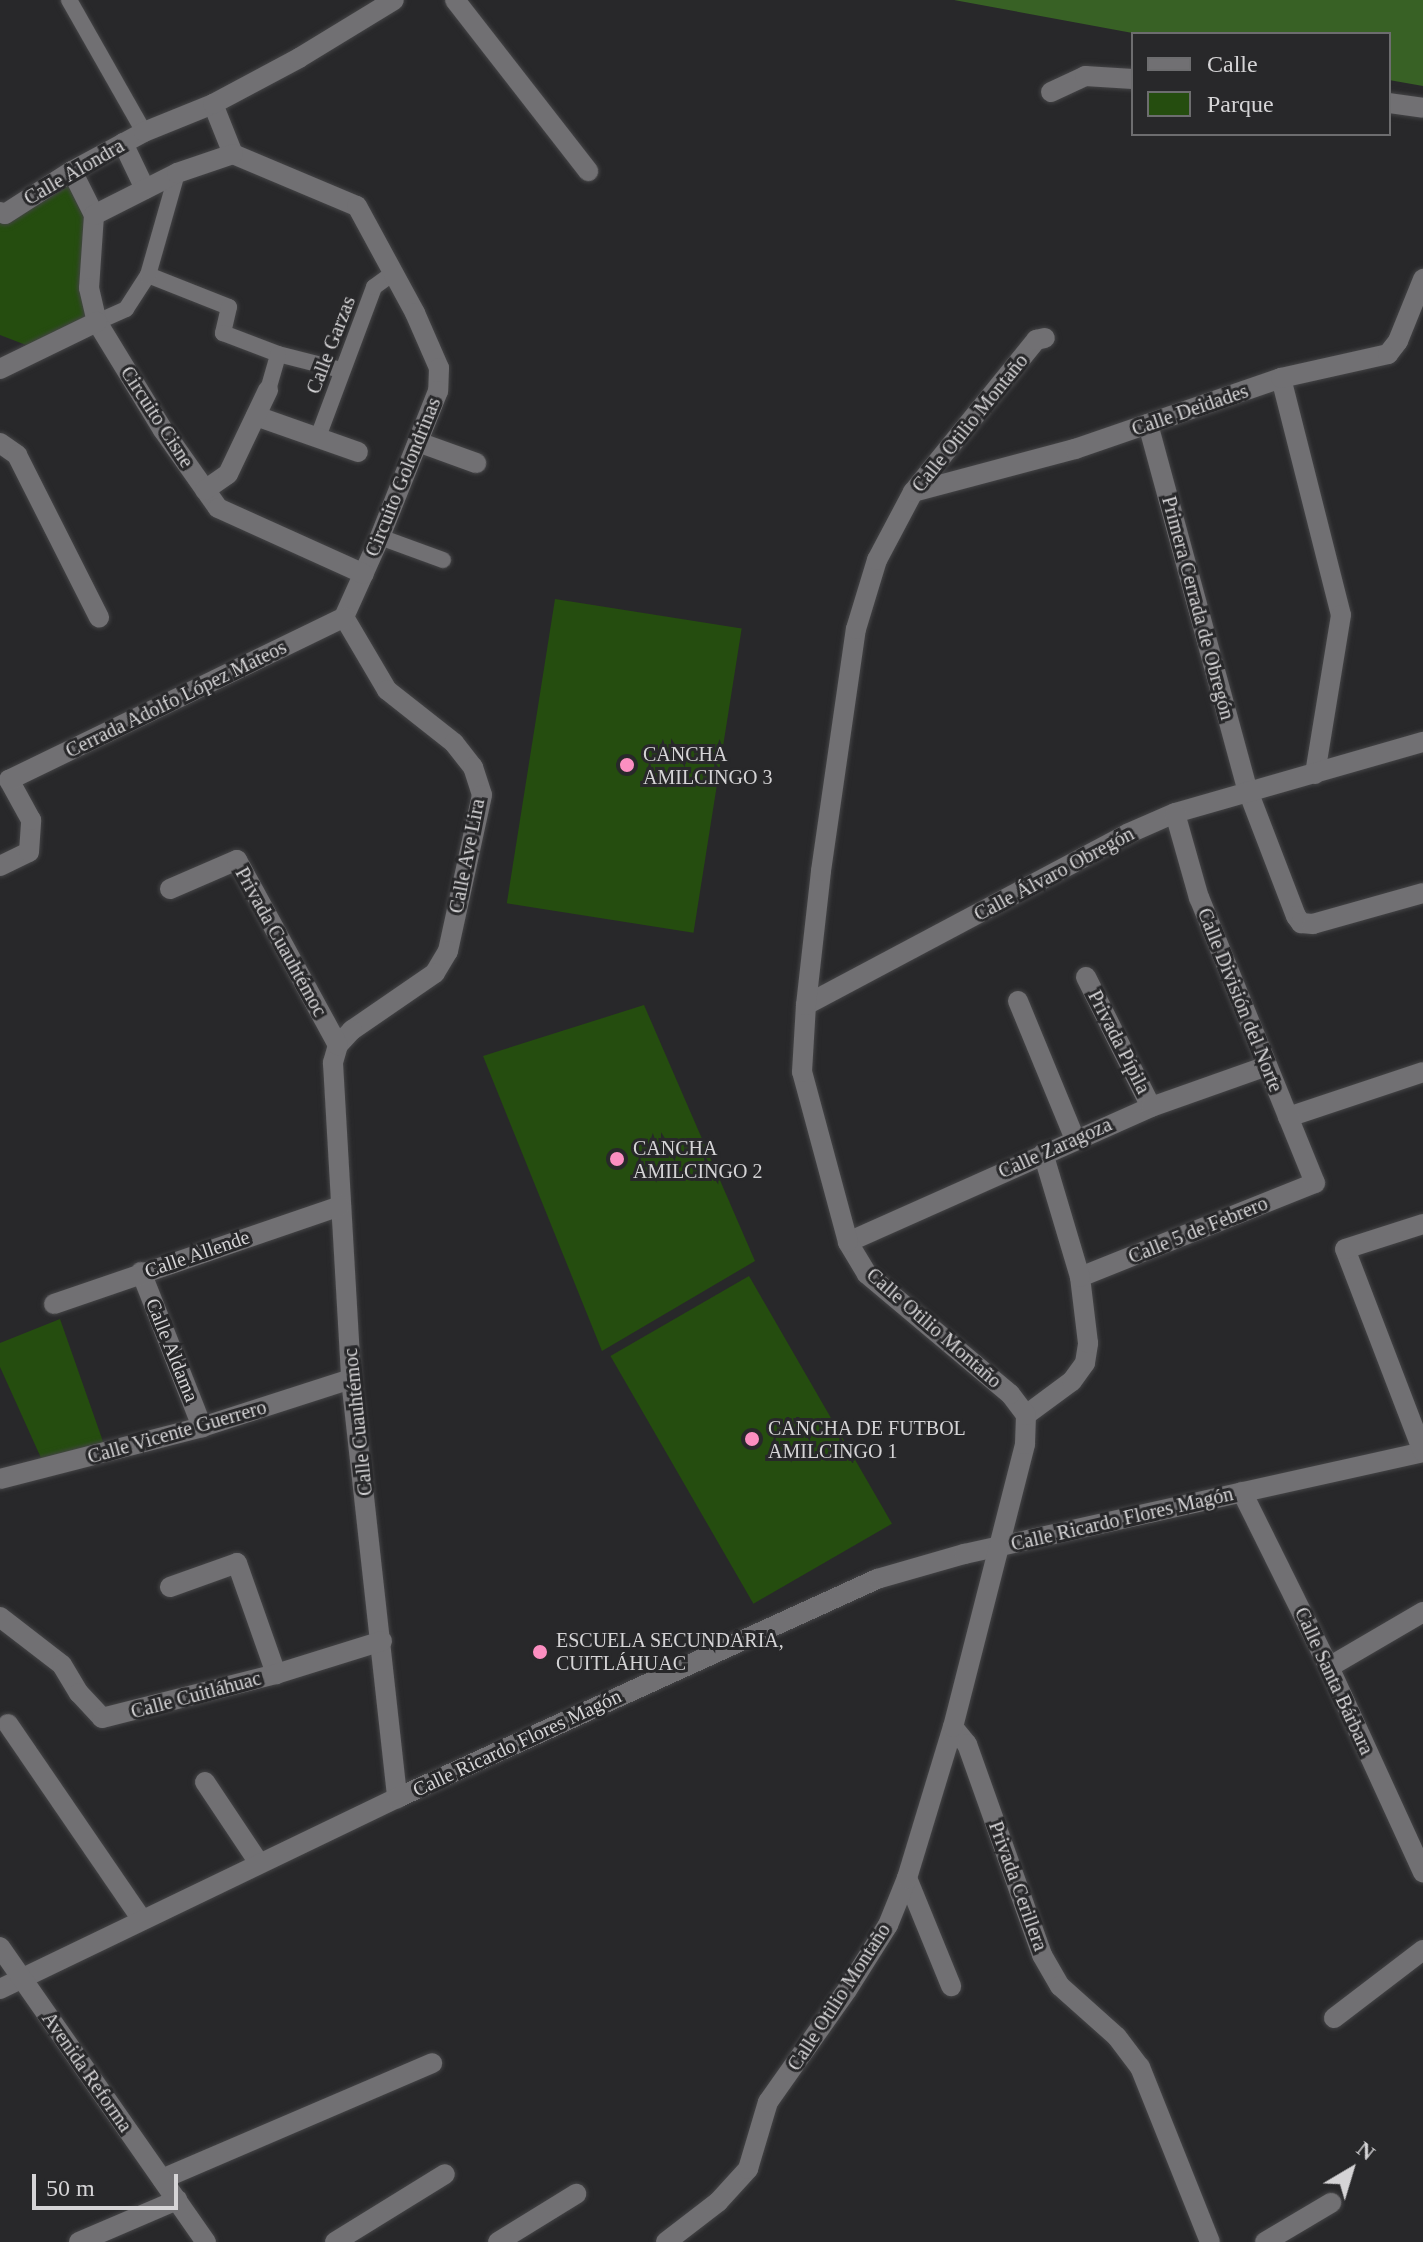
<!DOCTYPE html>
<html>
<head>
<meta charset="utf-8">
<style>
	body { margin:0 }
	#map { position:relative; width:1423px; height:2242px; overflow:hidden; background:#28282a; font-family:"Times New Roman",serif }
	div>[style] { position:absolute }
	.green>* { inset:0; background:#254d0f; transform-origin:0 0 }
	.forest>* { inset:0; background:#386125 }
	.roads { filter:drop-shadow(0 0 2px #444446) drop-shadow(0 0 2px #444446) }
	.pedestrian>* { height:16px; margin:-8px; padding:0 8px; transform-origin:8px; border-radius:8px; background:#717073 }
	.minor>* { height:20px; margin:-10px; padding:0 10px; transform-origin:10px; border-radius:10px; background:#717073 }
	.tertiary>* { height:20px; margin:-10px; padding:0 10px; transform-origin:10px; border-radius:10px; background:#717073 }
	.dots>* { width:22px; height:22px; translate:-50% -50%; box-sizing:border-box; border:4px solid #28282a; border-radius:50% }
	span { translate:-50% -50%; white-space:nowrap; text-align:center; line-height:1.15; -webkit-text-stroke:6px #28282a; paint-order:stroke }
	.street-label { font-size:20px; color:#d5d4d6 }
	.poi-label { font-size:20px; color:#d5d4d6 }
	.left { translate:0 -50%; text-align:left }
	.legend { position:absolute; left:1131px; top:32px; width:260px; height:104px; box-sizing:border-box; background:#28282a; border:2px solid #6d6d6f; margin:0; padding:10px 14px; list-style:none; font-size:24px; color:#d5d4d6 }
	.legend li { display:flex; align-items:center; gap:16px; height:40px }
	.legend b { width:40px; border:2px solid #6d6d6f }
	.north { position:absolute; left:1311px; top:2130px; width:80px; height:80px; -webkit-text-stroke:6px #28282a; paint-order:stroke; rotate:38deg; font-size:22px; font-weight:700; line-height:32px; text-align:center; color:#d5d4d6 }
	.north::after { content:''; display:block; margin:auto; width:28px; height:36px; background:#d5d4d6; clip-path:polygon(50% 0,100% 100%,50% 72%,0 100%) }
	.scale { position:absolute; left:32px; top:2174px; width:146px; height:36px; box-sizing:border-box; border:4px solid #d5d4d6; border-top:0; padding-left:10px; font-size:24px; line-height:28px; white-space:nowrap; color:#d5d4d6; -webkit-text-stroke:6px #28282a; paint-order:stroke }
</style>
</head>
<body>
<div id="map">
	<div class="green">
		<div style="clip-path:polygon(72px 171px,94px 215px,97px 322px,39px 350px,0 335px,0 212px)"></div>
		<div style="left:555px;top:599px;width:189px;height:308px;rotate:9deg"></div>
		<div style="clip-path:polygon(644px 1005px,755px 1261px,602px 1351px,483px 1056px)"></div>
		<div style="left:749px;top:1276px;width:286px;height:160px;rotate:60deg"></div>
		<div style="clip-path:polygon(60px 1319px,107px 1453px,46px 1469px,0 1367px,0 1343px)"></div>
	</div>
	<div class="forest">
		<div style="clip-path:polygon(954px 0,1423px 0,1423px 86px,1389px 80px,1389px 34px,1138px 34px)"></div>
	</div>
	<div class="roads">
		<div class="pedestrian">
			<div style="left:69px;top:0;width:152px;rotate:60.4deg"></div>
			<div style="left:148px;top:275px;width:87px;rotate:21.6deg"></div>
			<div style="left:229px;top:307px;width:27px;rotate:103deg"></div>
			<div style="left:223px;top:333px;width:59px;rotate:20.9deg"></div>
			<div style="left:278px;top:354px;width:65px;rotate:14.3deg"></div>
			<div style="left:97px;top:322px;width:32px;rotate:-24deg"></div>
			<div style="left:126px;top:309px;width:40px;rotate:-57.1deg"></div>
			<div style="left:148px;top:275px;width:106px;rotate:-74.1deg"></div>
			<div style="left:268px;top:390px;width:37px;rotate:-74deg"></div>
			<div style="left:318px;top:437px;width:160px;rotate:-69.5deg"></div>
			<div style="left:374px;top:287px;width:22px;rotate:-36deg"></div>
			<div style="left:380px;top:537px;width:67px;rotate:20.1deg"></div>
		</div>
		<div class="minor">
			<div style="left:455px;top:0;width:217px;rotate:52.1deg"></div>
			<div style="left:1051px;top:92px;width:38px;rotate:-25deg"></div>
			<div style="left:1085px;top:76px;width:48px;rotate:3.6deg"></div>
			<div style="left:1389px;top:103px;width:34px;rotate:8deg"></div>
			<div style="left:213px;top:104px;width:54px;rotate:68.2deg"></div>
			<div style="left:233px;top:154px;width:134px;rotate:22.8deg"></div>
			<div style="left:357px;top:206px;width:122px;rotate:61.5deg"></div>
			<div style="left:415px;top:313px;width:60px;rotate:66.4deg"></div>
			<div style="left:439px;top:368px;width:23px;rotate:92deg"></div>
			<div style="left:438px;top:391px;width:157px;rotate:111.7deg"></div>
			<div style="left:380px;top:537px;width:88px;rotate:114.2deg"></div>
			<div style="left:123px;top:143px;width:51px;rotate:64.4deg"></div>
			<div style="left:72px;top:171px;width:49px;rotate:63.4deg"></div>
			<div style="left:94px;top:215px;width:73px;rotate:93.9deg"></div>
			<div style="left:89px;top:288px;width:35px;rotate:77deg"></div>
			<div style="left:97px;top:322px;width:127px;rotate:58.6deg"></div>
			<div style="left:163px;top:430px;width:95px;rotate:54.8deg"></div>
			<div style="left:218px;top:508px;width:160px;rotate:24.3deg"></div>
			<div style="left:0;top:212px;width:5px;rotate:22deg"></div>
			<div style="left:5px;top:214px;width:80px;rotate:-32.7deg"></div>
			<div style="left:72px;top:171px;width:82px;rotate:-28.4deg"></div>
			<div style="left:144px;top:132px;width:74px;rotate:-22.1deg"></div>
			<div style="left:213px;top:104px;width:98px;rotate:-28.1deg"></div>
			<div style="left:299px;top:58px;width:111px;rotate:-31.4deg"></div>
			<div style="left:94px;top:215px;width:93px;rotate:-26.8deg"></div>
			<div style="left:177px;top:173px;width:59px;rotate:-18.7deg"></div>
			<div style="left:0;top:369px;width:108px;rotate:-25.9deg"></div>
			<div style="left:1281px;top:378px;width:244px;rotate:75.8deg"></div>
			<div style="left:1341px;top:615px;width:161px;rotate:99.3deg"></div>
			<div style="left:256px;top:416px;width:108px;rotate:19.4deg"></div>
			<div style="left:1148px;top:424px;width:380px;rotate:74.8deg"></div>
			<div style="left:1248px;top:791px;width:134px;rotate:69deg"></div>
			<div style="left:1296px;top:916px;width:9px;rotate:54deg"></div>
			<div style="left:1301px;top:923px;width:12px;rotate:5deg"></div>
			<div style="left:1313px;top:924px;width:114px;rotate:-15.7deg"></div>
			<div style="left:418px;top:442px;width:62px;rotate:19.9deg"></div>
			<div style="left:0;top:443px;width:21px;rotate:35deg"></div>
			<div style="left:17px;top:455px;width:182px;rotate:63.2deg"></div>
			<div style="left:205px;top:490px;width:28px;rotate:-35deg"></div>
			<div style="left:228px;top:474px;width:93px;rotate:-64.5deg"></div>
			<div style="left:913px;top:492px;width:168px;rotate:-14.9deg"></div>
			<div style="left:1075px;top:449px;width:218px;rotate:-19deg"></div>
			<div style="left:1281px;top:378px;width:110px;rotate:-12.6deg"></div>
			<div style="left:1388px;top:354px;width:16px;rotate:-52deg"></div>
			<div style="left:1398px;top:341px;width:67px;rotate:-68deg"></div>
			<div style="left:344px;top:617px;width:85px;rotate:59.5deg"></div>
			<div style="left:387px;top:690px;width:85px;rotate:38.3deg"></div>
			<div style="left:454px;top:743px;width:31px;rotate:52deg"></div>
			<div style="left:473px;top:767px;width:29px;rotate:72deg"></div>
			<div style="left:482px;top:795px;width:160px;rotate:102.3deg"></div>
			<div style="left:448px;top:951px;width:26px;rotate:121deg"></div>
			<div style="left:435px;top:973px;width:101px;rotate:145.5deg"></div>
			<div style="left:352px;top:1030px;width:21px;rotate:133deg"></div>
			<div style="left:338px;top:1045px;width:19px;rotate:106deg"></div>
			<div style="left:333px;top:1063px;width:317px;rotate:86.7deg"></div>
			<div style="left:351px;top:1379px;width:422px;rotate:83.7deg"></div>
			<div style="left:0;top:866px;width:32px;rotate:-26deg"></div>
			<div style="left:29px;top:852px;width:32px;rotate:-86deg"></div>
			<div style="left:31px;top:820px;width:46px;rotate:-118.8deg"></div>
			<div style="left:9px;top:780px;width:373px;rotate:-25.9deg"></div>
			<div style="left:170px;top:889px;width:73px;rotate:-23.4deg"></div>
			<div style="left:237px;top:860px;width:211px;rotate:61.4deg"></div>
			<div style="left:1086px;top:977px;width:145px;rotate:63.4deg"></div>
			<div style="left:1018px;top:1001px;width:149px;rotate:67.6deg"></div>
			<div style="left:806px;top:1005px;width:364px;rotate:-28deg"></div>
			<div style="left:1127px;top:834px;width:52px;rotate:-23.6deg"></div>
			<div style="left:1175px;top:813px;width:258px;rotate:-16deg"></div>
			<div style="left:1288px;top:1117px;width:142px;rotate:-18.4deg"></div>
			<div style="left:848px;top:1242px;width:332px;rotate:-24deg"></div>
			<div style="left:1151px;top:1107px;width:123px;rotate:-19.5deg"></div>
			<div style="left:141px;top:1272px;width:167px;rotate:68.5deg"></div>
			<div style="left:1080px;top:1277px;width:253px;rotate:-21.8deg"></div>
			<div style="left:1315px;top:1183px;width:308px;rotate:-112.1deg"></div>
			<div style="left:1199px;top:898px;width:88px;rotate:-105.8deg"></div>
			<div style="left:54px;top:1304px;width:303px;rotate:-18.9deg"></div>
			<div style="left:1026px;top:1415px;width:57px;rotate:-36.5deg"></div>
			<div style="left:1072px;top:1381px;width:22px;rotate:-54deg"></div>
			<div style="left:1085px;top:1363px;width:20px;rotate:-81deg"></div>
			<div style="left:1088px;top:1343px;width:66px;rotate:-96.9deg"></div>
			<div style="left:1080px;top:1277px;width:129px;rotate:-106.6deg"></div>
			<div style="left:0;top:1479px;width:209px;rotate:-14.4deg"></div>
			<div style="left:202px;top:1427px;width:157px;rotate:-17.9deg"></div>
			<div style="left:1242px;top:1492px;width:195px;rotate:63.6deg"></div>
			<div style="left:1329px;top:1667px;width:226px;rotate:65.4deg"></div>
			<div style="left:170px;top:1587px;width:71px;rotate:-19.7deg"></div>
			<div style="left:237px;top:1563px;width:118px;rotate:70.6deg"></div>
			<div style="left:0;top:1617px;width:78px;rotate:37.7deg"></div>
			<div style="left:62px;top:1665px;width:33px;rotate:59deg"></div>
			<div style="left:79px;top:1693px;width:34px;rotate:47deg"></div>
			<div style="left:102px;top:1718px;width:179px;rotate:-14.2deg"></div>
			<div style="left:276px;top:1674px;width:111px;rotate:-17.3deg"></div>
			<div style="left:1329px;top:1667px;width:109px;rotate:-30.3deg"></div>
			<div style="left:8px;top:1724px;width:237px;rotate:55.6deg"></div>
			<div style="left:953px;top:1727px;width:22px;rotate:51deg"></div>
			<div style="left:967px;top:1744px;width:224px;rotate:70.4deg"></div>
			<div style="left:1042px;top:1955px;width:36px;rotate:60deg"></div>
			<div style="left:1060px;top:1986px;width:76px;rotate:41.8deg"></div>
			<div style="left:1117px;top:2037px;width:38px;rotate:53deg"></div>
			<div style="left:1140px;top:2067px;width:188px;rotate:68.2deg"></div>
			<div style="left:205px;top:1782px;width:97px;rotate:56.3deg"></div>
			<div style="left:907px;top:1878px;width:117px;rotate:67.8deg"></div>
			<div style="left:0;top:1989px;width:441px;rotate:-25.7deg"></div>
			<div style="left:397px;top:1798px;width:528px;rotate:-24.52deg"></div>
			<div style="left:877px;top:1579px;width:91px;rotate:-16deg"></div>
			<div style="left:964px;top:1554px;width:470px;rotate:-12.5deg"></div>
			<div style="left:1423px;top:1452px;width:217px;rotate:-111deg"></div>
			<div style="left:1345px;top:1249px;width:82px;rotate:-17.8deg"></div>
			<div style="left:1334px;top:2018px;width:112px;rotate:-37.4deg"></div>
			<div style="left:162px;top:2179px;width:294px;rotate:-23.2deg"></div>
			<div style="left:79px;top:2242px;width:107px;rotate:-23.2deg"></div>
			<div style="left:335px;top:2242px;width:129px;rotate:-31.7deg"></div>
			<div style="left:498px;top:2242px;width:92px;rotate:-31.6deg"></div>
			<div style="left:666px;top:2242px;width:66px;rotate:-37.6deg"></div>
			<div style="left:718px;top:2202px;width:45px;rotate:-47.7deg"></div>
			<div style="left:748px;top:2169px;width:70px;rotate:-73.4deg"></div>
			<div style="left:768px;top:2102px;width:137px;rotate:-54.8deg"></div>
			<div style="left:847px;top:1990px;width:77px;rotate:-57.8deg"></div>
			<div style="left:888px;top:1925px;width:51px;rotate:-68deg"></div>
			<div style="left:907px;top:1878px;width:158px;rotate:-73.1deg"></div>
			<div style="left:953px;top:1727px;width:292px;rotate:-75.7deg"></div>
			<div style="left:1025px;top:1444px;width:29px;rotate:-88deg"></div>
			<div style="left:1026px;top:1415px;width:26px;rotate:-127deg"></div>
			<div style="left:1010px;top:1394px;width:187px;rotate:-140deg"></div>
			<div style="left:867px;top:1274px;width:37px;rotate:-121deg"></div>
			<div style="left:848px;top:1242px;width:176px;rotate:-105.1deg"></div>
			<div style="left:802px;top:1072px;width:67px;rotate:-86.6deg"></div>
			<div style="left:806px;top:1005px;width:135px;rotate:-83.6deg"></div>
			<div style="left:821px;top:871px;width:245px;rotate:-81.8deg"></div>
			<div style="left:856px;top:629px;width:72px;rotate:-73.1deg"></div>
			<div style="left:877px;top:560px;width:77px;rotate:-62.1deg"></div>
			<div style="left:913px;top:492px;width:196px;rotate:-51deg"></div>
			<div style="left:1036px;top:340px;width:9px;rotate:-13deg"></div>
			<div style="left:1265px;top:2242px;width:77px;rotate:-30.6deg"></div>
		</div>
		<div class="tertiary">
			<div style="left:0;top:1947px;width:360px;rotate:55.1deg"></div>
		</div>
	</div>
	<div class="dots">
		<div style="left:627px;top:765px;background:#fc8fc1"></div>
		<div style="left:617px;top:1159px;background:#fc8fc1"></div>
		<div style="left:752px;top:1439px;background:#fc8fc1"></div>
		<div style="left:540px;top:1652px;background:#fc8fc1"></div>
	</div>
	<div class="street-label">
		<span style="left:74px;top:172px;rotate:-30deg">Calle Alondra</span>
		<span style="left:331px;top:345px;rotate:-69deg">Calle Garzas</span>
		<span style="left:1190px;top:410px;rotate:-19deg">Calle Deidades</span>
		<span style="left:157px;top:417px;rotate:57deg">Circuito Cisne</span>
		<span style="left:970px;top:423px;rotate:-51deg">Calle Otilio Montaño</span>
		<span style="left:403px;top:477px;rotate:-68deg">Circuito Golondrinas</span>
		<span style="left:1198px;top:608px;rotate:75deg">Primera Cerrada de Obregón</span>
		<span style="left:176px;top:699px;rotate:-26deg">Cerrada Adolfo López Mateos</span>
		<span style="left:467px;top:856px;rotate:-79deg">Calle Ave Lira</span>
		<span style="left:1054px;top:874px;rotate:-28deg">Calle Álvaro Obregón</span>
		<span style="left:281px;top:942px;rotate:61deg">Privada Cuauhtémoc</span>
		<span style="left:1240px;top:1000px;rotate:68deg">Calle División del Norte</span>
		<span style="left:1119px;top:1042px;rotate:63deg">Privada Pípila</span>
		<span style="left:1055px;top:1148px;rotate:-24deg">Calle Zaragoza</span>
		<span style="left:1198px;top:1230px;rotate:-22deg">Calle 5 de Febrero</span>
		<span style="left:197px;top:1254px;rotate:-19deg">Calle Allende</span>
		<span style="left:934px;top:1328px;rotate:41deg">Calle Otilio Montaño</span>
		<span style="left:172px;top:1350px;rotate:68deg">Calle Aldama</span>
		<span style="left:358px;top:1422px;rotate:-96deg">Calle Cuauhtémoc</span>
		<span style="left:177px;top:1432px;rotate:-16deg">Calle Vicente Guerrero</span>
		<span style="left:1122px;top:1519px;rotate:-13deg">Calle Ricardo Flores Magón</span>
		<span style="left:1334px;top:1681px;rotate:65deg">Calle Santa Bárbara</span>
		<span style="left:196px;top:1695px;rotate:-15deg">Calle Cuitláhuac</span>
		<span style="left:517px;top:1743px;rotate:-25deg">Calle Ricardo Flores Magón</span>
		<span style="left:1018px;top:1886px;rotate:70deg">Privada Cerillera</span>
		<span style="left:839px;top:1997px;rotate:-57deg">Calle Otilio Montaño</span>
		<span style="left:87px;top:2072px;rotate:55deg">Avenida Reforma</span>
	</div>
	<div class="poi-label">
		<span class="left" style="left:643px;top:766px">CANCHA<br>AMILCINGO 3</span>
		<span class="left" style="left:633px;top:1160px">CANCHA<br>AMILCINGO 2</span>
		<span class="left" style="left:768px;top:1440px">CANCHA DE FUTBOL<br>AMILCINGO 1</span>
		<span class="left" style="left:556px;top:1652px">ESCUELA SECUNDARIA,<br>CUITLÁHUAC</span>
	</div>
	<ul class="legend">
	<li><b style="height:10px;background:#717073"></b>Calle</li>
	<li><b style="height:22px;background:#254d0f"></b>Parque</li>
	</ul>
	<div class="north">N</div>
	<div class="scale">50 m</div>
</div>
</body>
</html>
